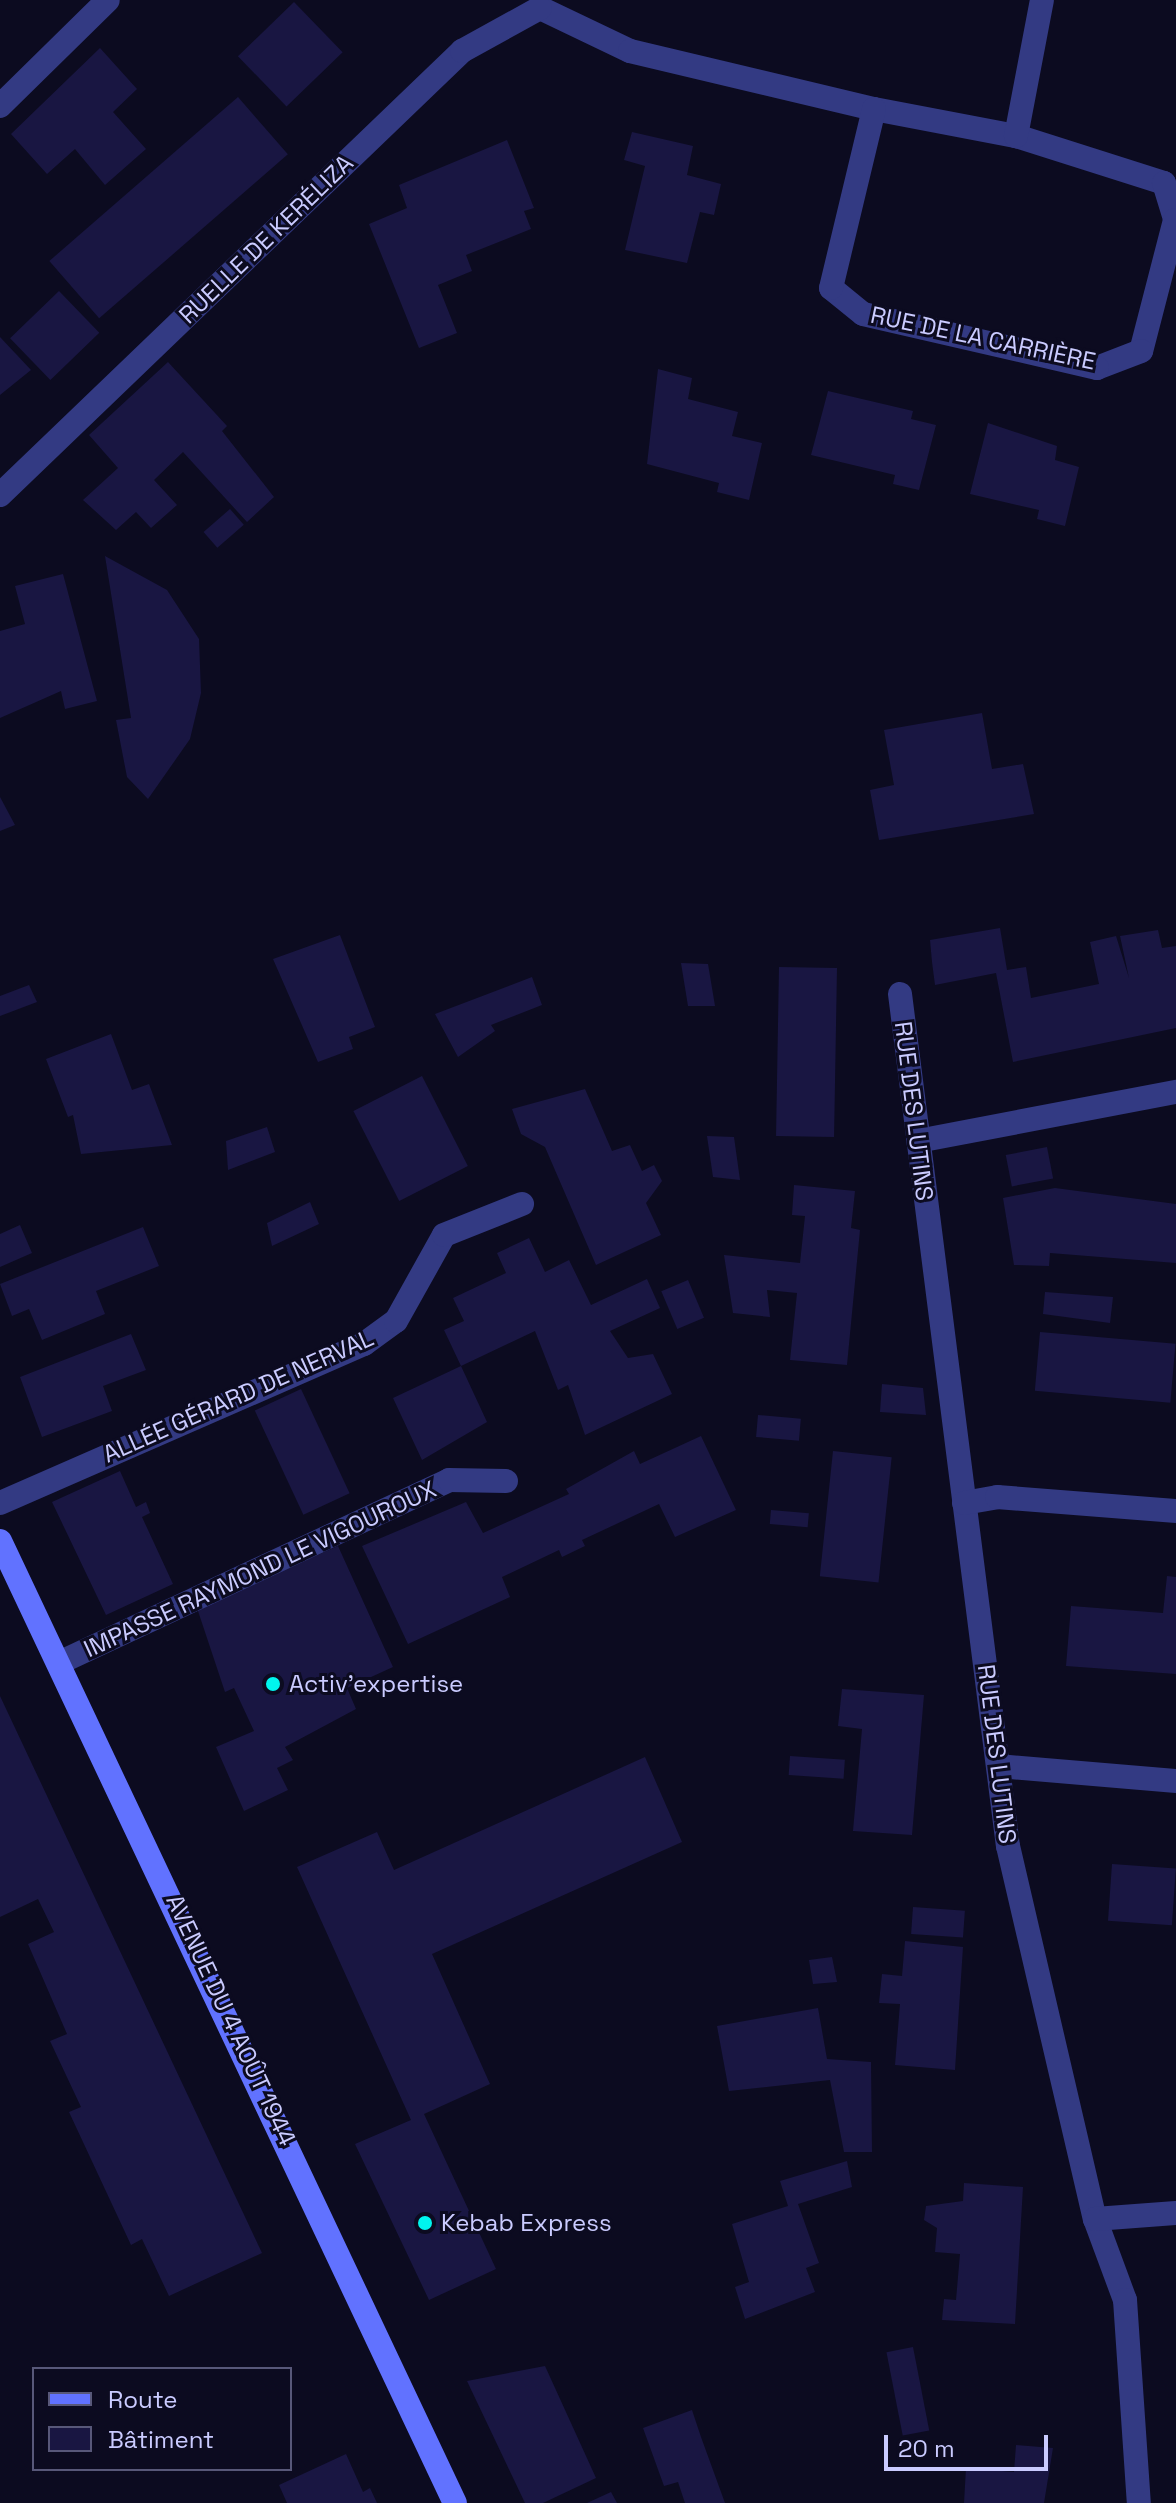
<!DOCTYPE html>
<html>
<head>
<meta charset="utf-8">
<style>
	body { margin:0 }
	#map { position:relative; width:1176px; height:2503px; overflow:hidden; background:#0c0b20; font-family:"Space Grotesk",sans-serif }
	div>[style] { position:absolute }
	.building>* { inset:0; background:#191642; transform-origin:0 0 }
	.street>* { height:24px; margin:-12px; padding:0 12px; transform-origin:12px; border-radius:12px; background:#333a83 }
	.secondary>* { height:24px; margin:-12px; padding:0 12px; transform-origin:12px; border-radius:12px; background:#6172ff }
	.dots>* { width:22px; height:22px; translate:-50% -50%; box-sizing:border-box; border:4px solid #0c0b20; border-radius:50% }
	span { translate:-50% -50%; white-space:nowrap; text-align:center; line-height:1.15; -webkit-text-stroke:6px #0c0b20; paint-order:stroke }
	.street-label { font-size:24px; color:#cacbff }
	.poi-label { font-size:24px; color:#cacbff }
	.left { translate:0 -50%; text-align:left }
	.legend { position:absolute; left:32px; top:2367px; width:260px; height:104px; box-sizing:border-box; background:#0c0b20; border:2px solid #585879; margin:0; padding:10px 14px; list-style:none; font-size:24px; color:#cacbff }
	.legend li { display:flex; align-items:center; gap:16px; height:40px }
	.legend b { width:40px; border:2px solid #585879 }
	.scale { position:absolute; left:884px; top:2435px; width:164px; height:36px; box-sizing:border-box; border:4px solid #cacbff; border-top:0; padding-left:10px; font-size:24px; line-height:28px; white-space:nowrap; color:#cacbff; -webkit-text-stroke:6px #0c0b20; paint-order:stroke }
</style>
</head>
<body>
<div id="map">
	<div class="building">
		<div style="left:294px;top:2px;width:70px;height:78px;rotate:46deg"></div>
		<div style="clip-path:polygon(100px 48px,137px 89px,113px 112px,146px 149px,105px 185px,75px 149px,47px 174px,11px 134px)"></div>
		<div style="left:238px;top:97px;width:76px;height:250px;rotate:49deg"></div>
		<div style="clip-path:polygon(632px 132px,693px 146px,687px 175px,721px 184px,714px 215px,700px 212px,687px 263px,625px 250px,645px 166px,624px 160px)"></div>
		<div style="clip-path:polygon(507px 140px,534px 208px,524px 211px,531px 229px,466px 255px,472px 271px,438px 285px,457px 333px,419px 348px,369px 224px,407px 208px,399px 185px)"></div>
		<div style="left:59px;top:291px;width:58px;height:68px;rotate:46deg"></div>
		<div style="clip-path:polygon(0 337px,31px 370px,0 395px)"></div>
		<div style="clip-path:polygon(168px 362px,227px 426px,222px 431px,274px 497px,247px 522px,183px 452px,154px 480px,177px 505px,151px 528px,136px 512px,116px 530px,83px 500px,118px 468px,89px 435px)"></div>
		<div style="clip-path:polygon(658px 369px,692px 378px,688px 399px,738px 412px,732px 436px,762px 443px,749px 500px,717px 492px,719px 483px,647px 464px)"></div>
		<div style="clip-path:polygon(828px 391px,913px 411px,911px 419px,936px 425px,919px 490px,893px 484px,895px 475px,811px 455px)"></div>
		<div style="clip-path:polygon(988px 423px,1057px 446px,1055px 460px,1079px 467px,1065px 526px,1037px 519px,1039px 510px,970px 494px)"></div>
		<div style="left:230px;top:509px;width:21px;height:35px;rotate:49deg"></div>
		<div style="clip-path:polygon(105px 556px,167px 590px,199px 639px,201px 693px,190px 739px,148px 799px,127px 777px,116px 720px,131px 718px)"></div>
		<div style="clip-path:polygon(63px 574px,97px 701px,65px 709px,61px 691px,0 718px,0 631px,25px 624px,15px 586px)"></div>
		<div style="clip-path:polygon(982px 713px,992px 769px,1023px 764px,1034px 814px,879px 840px,870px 790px,894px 785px,884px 730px)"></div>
		<div style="clip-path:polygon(0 797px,15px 825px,0 831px)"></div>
		<div style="clip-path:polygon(1000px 928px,1007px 970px,1026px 967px,1031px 998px,1099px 984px,1090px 942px,1116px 936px,1129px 978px,1120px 936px,1158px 930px,1162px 948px,1176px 946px,1176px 1028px,1013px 1062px,996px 973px,935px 985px,932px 962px,930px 940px)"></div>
		<div style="clip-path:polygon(340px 935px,375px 1027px,349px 1037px,353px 1049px,318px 1062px,273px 959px)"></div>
		<div style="clip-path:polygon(681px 963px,708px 964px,715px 1006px,688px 1006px)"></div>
		<div style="left:779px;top:967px;width:58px;height:169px;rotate:1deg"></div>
		<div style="clip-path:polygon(532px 977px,542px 1005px,491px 1025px,495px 1031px,458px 1057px,435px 1014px)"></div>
		<div style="clip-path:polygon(29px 985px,37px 1002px,0 1016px,0 996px)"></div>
		<div style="clip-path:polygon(111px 1034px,132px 1090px,149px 1084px,172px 1145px,81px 1154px,73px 1115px,68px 1117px,46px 1059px)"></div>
		<div style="left:422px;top:1076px;width:101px;height:77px;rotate:63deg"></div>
		<div style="clip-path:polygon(585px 1089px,612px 1151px,630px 1145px,642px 1171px,654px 1165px,662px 1181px,646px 1203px,661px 1235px,596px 1265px,545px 1147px,521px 1134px,512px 1109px)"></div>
		<div style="clip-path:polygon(267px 1127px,275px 1152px,228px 1170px,226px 1141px)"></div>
		<div style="clip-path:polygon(707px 1136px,734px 1137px,740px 1180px,713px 1177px)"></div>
		<div style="left:1047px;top:1147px;width:32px;height:42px;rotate:79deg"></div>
		<div style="clip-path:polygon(794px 1185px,855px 1191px,851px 1228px,860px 1230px,847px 1365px,790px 1360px,797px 1293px,767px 1290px,770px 1317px,733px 1313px,724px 1255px,800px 1263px,805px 1216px,792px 1215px)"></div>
		<div style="clip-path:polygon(1055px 1188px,1176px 1204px,1176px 1263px,1050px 1253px,1049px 1266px,1014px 1265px,1003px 1198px)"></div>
		<div style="clip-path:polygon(310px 1202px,319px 1224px,272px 1246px,267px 1223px)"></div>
		<div style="clip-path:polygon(20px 1225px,32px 1253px,0 1267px,0 1234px)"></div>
		<div style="clip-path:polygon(143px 1227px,159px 1266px,96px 1291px,105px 1314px,42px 1340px,29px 1309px,12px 1316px,0 1284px)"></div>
		<div style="clip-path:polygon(529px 1238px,545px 1272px,569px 1260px,591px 1305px,647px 1279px,660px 1308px,610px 1331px,628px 1358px,653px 1354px,672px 1394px,585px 1435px,568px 1385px,558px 1390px,535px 1331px,461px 1366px,487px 1422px,422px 1460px,393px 1398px,461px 1366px,444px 1330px,464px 1321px,453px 1298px,506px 1273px,497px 1253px)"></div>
		<div style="left:688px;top:1280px;width:41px;height:29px;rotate:67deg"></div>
		<div style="clip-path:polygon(1045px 1292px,1113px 1297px,1110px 1323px,1043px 1314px)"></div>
		<div style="left:1040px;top:1332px;width:136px;height:59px;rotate:5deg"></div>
		<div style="clip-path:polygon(131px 1334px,146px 1370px,103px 1386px,112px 1411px,42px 1437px,20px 1377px)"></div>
		<div style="clip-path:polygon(882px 1384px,923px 1388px,926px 1415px,880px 1412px)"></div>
		<div style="left:301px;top:1389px;width:115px;height:51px;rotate:65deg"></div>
		<div style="left:758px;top:1415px;width:43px;height:22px;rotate:5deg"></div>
		<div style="clip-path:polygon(701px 1436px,736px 1510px,675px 1537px,659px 1504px,582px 1540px,585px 1546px,562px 1557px,559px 1550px,502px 1577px,510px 1597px,408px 1644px,362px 1546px,466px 1502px,483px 1533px,569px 1494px,566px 1489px,634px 1451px,640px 1464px)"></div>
		<div style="left:833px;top:1451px;width:59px;height:126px;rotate:6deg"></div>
		<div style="clip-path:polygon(120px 1471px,136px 1507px,146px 1502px,150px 1513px,142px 1517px,173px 1584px,106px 1615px,52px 1502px)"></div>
		<div style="left:771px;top:1510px;width:38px;height:14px;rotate:5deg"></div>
		<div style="clip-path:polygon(338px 1546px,393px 1667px,347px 1688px,356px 1709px,285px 1747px,293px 1760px,277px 1768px,288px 1790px,244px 1811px,216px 1747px,254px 1731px,234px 1688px,225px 1692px,197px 1608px)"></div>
		<div style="clip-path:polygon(1167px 1576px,1176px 1577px,1176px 1674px,1066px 1666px,1071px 1606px,1163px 1613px)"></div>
		<div style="clip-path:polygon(842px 1689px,924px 1695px,912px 1835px,853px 1831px,862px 1729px,838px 1726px)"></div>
		<div style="clip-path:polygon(0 1696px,262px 2253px,169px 2296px,142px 2239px,131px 2245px,69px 2112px,81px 2107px,50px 2041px,67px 2034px,28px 1944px,54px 1932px,38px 1899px,0 1917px)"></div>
		<div style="left:790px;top:1756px;width:55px;height:19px;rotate:4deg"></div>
		<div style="clip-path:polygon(645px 1757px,682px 1842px,432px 1954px,490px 2084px,424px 2114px,496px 2269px,429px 2300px,355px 2144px,411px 2120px,297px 1867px,377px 1832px,394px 1870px)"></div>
		<div style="left:1112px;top:1864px;width:64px;height:57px;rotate:4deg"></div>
		<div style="left:913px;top:1907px;width:52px;height:27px;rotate:4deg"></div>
		<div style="clip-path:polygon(905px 1941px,963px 1947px,955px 2070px,895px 2065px,900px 2004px,879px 2003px,882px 1974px,902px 1976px)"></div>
		<div style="clip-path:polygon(832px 1957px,837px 1982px,813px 1984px,809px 1960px)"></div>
		<div style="clip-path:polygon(818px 2008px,827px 2059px,871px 2062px,872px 2152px,844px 2152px,830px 2080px,729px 2091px,717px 2026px)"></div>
		<div style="clip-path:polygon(847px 2161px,852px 2187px,798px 2204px,819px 2263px,806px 2268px,815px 2292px,745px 2319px,735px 2287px,749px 2282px,732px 2224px,788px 2206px,780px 2181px)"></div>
		<div style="clip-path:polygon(964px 2183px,1023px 2187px,1015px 2324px,942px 2320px,944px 2299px,956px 2300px,960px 2254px,935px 2252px,937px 2228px,924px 2220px,926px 2206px,963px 2201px)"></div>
		<div style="left:913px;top:2347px;width:85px;height:27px;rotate:79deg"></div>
		<div style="clip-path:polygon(545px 2366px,596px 2478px,543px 2503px,525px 2503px,467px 2381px)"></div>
		<div style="clip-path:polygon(692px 2410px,701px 2437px,725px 2503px,685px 2503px,678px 2482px,664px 2486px,643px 2428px)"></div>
		<div style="clip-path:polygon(1016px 2445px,1053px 2448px,1044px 2503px,964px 2503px,966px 2468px,1014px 2472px)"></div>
		<div style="clip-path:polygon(346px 2454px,363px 2492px,370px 2488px,377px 2503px,287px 2503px,279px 2485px)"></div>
		<div style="clip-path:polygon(611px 2492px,617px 2503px,587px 2503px)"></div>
	</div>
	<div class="street">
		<div style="left:540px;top:8px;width:100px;rotate:25.5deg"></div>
		<div style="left:630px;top:51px;width:251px;rotate:13.4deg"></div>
		<div style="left:0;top:106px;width:151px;rotate:-44.5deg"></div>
		<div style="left:874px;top:109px;width:145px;rotate:10.8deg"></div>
		<div style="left:1016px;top:136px;width:155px;rotate:17.6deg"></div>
		<div style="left:1164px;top:183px;width:39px;rotate:73deg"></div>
		<div style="left:1175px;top:220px;width:135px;rotate:104.5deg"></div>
		<div style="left:1141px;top:351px;width:47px;rotate:158.9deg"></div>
		<div style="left:1097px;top:368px;width:240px;rotate:-167deg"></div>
		<div style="left:863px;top:314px;width:41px;rotate:-140.9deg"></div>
		<div style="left:831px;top:288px;width:184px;rotate:-76.5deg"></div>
		<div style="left:1016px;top:136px;width:138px;rotate:-79.2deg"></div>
		<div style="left:0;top:495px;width:641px;rotate:-43.86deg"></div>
		<div style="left:462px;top:51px;width:89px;rotate:-28.9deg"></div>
		<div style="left:900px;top:994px;width:859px;rotate:82.78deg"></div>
		<div style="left:1008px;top:1846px;width:383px;rotate:76.9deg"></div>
		<div style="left:1095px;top:2219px;width:86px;rotate:69.7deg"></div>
		<div style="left:1125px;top:2300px;width:203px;rotate:86.1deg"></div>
		<div style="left:918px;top:1141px;width:263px;rotate:-10.8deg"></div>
		<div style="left:0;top:1503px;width:397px;rotate:-23.6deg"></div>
		<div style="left:364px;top:1344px;width:39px;rotate:-36deg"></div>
		<div style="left:396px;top:1321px;width:98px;rotate:-60.8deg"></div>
		<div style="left:444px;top:1235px;width:84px;rotate:-21.7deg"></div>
		<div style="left:964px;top:1503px;width:34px;rotate:-10deg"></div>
		<div style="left:997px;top:1497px;width:180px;rotate:4.5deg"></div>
		<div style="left:63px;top:1661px;width:426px;rotate:-25.1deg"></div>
		<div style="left:449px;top:1480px;width:57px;rotate:1deg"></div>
		<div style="left:998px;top:1766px;width:179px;rotate:4.8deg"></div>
		<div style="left:1095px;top:2219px;width:81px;rotate:-4.2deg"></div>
	</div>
	<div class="secondary">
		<div style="left:0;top:1541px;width:1064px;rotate:64.69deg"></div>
	</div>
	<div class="dots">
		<div style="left:273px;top:1684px;background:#00f5ee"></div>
		<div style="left:425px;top:2223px;background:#00f5ee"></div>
	</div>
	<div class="street-label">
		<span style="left:266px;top:239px;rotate:-44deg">RUELLE DE KERÉLIZA</span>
		<span style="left:983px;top:338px;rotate:12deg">RUE DE LA CARRIÈRE</span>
		<span style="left:914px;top:1111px;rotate:83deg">RUE DES LUTINS</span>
		<span style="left:238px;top:1396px;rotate:-24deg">ALLÉE GÉRARD DE NERVAL</span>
		<span style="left:260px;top:1569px;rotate:-25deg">IMPASSE RAYMOND LE VIGOUROUX</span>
		<span style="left:997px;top:1754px;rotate:83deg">RUE DES LUTINS</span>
		<span style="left:231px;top:2020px;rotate:65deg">AVENUE DU 4 AOÛT 1944</span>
	</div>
	<div class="poi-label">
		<span class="left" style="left:289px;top:1684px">Activ'expertise</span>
		<span class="left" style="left:441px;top:2223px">Kebab Express</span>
	</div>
	<ul class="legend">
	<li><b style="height:10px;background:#6172ff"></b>Route</li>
	<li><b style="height:22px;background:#191642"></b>Bâtiment</li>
	</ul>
	<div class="scale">20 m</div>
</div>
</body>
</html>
